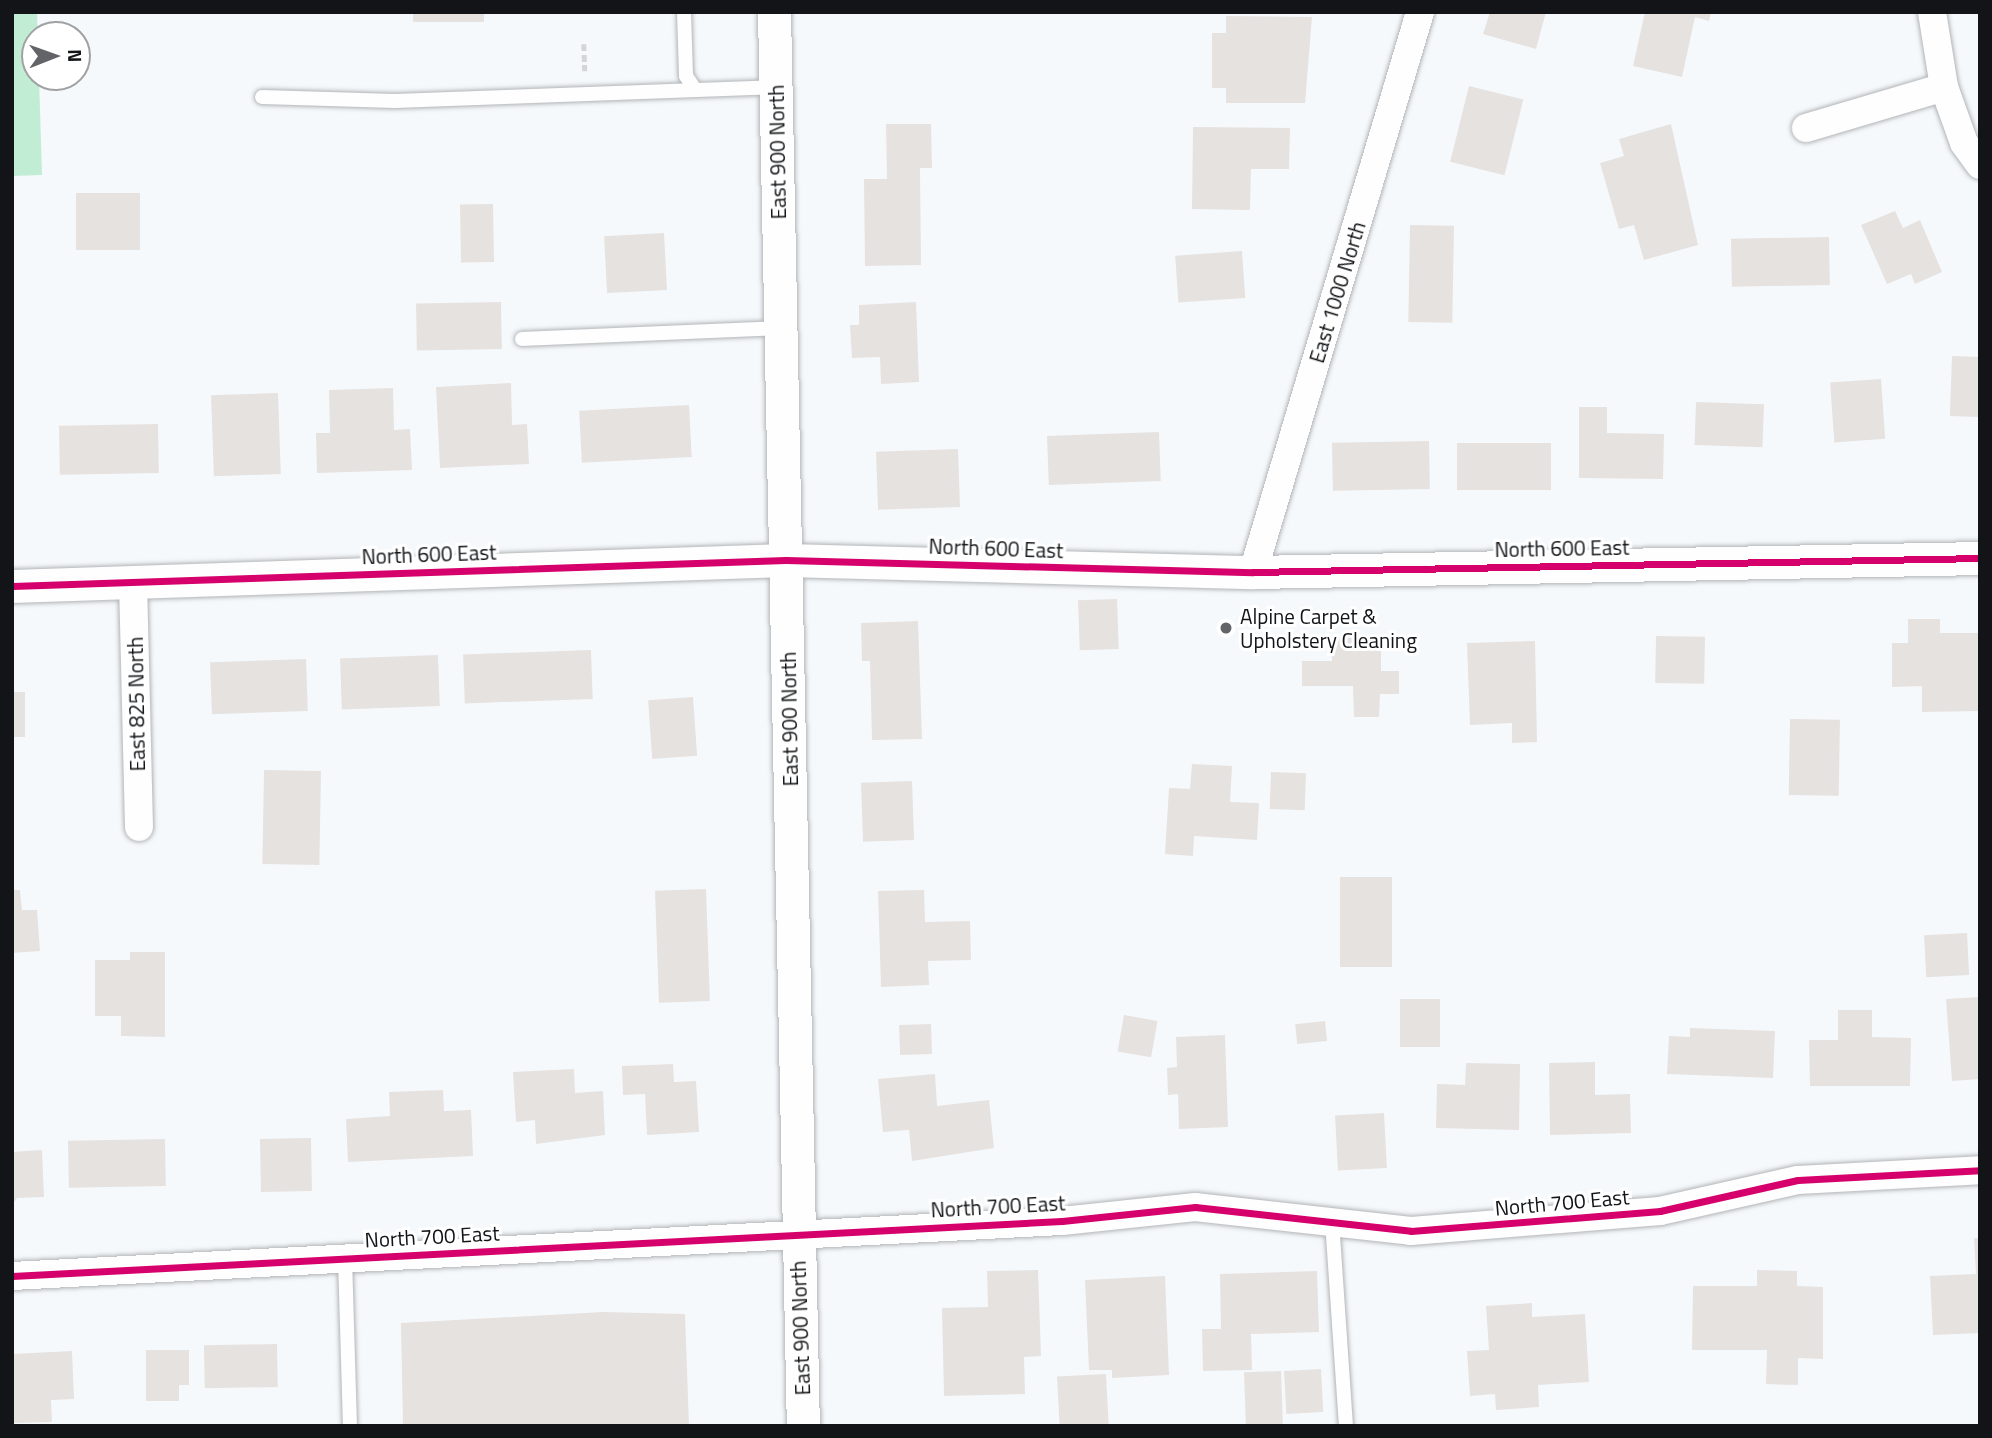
<!DOCTYPE html>
<html>
<head>
<meta charset="utf-8">
<style>
	body { margin:0 }
	#map { position:relative; width:1992px; height:1438px; overflow:hidden; background:#f6f9fc; font-family:"Titillium Web",sans-serif }
	div>[style] { position:absolute }
	.green>* { inset:0; background:#c1edd5 }
	.building>* { inset:0; background:#e6e2e0; transform-origin:0 0 }
	.path>* { height:4.5px; margin-top:-2.25px; transform-origin:0; background:repeating-linear-gradient(90deg,#d4d5d6 0 7px,transparent 0 10.5px) }
	.roads { filter:drop-shadow(0 0 2px #b2b5b7) drop-shadow(0 0 2px #b2b5b7) }
	.service>* { height:14px; margin:-7px; padding:0 7px; transform-origin:7px; border-radius:7px; background:#fefeff }
	.minor>* { height:28px; margin:-14px; padding:0 14px; transform-origin:14px; border-radius:14px; background:#fefeff }
	.tertiary>* { height:33px; margin:-16.5px; padding:0 16.5px; transform-origin:16.5px; border-radius:16.5px; background:#fefeff }
	.cycleway>* { height:7px; margin:-3.5px; padding:0 3.5px; transform-origin:3.5px; border-radius:3.5px; background:#d6006c }
	.dots>* { width:19px; height:19px; translate:-50% -50%; box-sizing:border-box; border:4px solid #fff; border-radius:50% }
	span { translate:-50% -50%; white-space:nowrap; text-align:center; line-height:1.15; -webkit-text-stroke:6px #fff; paint-order:stroke }
	.street-label { font-size:21px; color:#121417 }
	.poi-label { font-size:21px; color:#121417 }
	.left { translate:0 -50%; text-align:left }
	.frame { position:absolute; inset:0; border:14px solid #121417; pointer-events:none }
	.north { position:absolute; left:21px; top:21px; width:70px; height:70px; box-sizing:border-box; background:#fff; border:2px solid #a0a1a2; border-radius:50%; rotate:89deg; font-size:19px; font-weight:700; line-height:28px; text-align:center; color:#121417 }
	.north::after { content:''; display:block; margin:auto; width:24px; height:32px; background:#626467; clip-path:polygon(50% 0,100% 100%,50% 72%,0 100%) }
</style>
</head>
<body>
<div id="map">
	<div class="green">
		<div style="clip-path:polygon(12px 12px,37px 12px,42px 175px,12px 176px)"></div>
	</div>
	<div class="building">
		<div style="left:413px;top:12px;width:71px;height:10px"></div>
		<div style="clip-path:polygon(1490px 12px,1546px 12px,1536px 49px,1483px 34px)"></div>
		<div style="clip-path:polygon(1645px 12px,1711px 12px,1709px 21px,1695px 17px,1682px 77px,1633px 66px)"></div>
		<div style="clip-path:polygon(1226px 16px,1312px 17px,1305px 103px,1226px 103px,1226px 88px,1212px 88px,1212px 33px,1226px 33px)"></div>
		<div style="left:1469px;top:86px;width:56px;height:78px;rotate:14deg"></div>
		<div style="clip-path:polygon(886px 124px,931px 124px,932px 168px,920px 168px,921px 265px,865px 266px,864px 179px,887px 179px)"></div>
		<div style="clip-path:polygon(1671px 124px,1698px 245px,1644px 260px,1634px 225px,1619px 229px,1600px 163px,1624px 156px,1619px 139px)"></div>
		<div style="clip-path:polygon(1193px 127px,1290px 128px,1289px 169px,1251px 169px,1250px 210px,1192px 209px)"></div>
		<div style="left:76px;top:193px;width:64px;height:57px"></div>
		<div style="left:493px;top:204px;width:58px;height:33px;rotate:89deg"></div>
		<div style="clip-path:polygon(1895px 211px,1903px 228px,1920px 220px,1942px 272px,1915px 284px,1911px 274px,1887px 284px,1861px 225px)"></div>
		<div style="left:1410px;top:225px;width:44px;height:97px;rotate:1deg"></div>
		<div style="left:664px;top:233px;width:57px;height:60px;rotate:87deg"></div>
		<div style="left:1829px;top:237px;width:48px;height:98px;rotate:89deg"></div>
		<div style="left:1242px;top:251px;width:47px;height:67px;rotate:86deg"></div>
		<div style="left:501px;top:302px;width:47px;height:85px;rotate:89deg"></div>
		<div style="clip-path:polygon(916px 302px,919px 382px,881px 384px,880px 357px,852px 358px,850px 325px,859px 325px,859px 305px)"></div>
		<div style="left:1952px;top:356px;width:28px;height:60px;rotate:2deg"></div>
		<div style="left:1881px;top:379px;width:60px;height:51px;rotate:86deg"></div>
		<div style="clip-path:polygon(511px 383px,512px 425px,527px 424px,529px 464px,440px 468px,436px 387px)"></div>
		<div style="clip-path:polygon(393px 388px,394px 430px,410px 429px,412px 470px,317px 473px,316px 433px,330px 433px,329px 390px)"></div>
		<div style="left:278px;top:393px;width:81px;height:67px;rotate:88deg"></div>
		<div style="left:1696px;top:402px;width:68px;height:43px;rotate:2deg"></div>
		<div style="left:689px;top:405px;width:52px;height:110px;rotate:87deg"></div>
		<div style="clip-path:polygon(1579px 407px,1607px 407px,1607px 433px,1664px 434px,1663px 479px,1579px 478px)"></div>
		<div style="left:158px;top:424px;width:49px;height:99px;rotate:89deg"></div>
		<div style="left:1159px;top:432px;width:49px;height:112px;rotate:88deg"></div>
		<div style="left:1429px;top:441px;width:48px;height:97px;rotate:89deg"></div>
		<div style="left:1551px;top:443px;width:47px;height:94px;rotate:90deg"></div>
		<div style="left:958px;top:449px;width:58px;height:82px;rotate:88deg"></div>
		<div style="left:1117px;top:599px;width:50px;height:39px;rotate:88deg"></div>
		<div style="clip-path:polygon(1908px 619px,1940px 619px,1940px 633px,1980px 633px,1980px 711px,1922px 712px,1922px 686px,1892px 687px,1892px 643px,1908px 643px)"></div>
		<div style="clip-path:polygon(918px 621px,922px 739px,872px 740px,870px 661px,862px 661px,861px 623px)"></div>
		<div style="clip-path:polygon(1331px 635px,1381px 635px,1381px 671px,1399px 671px,1399px 694px,1380px 694px,1379px 717px,1354px 717px,1353px 686px,1302px 686px,1302px 661px,1332px 661px)"></div>
		<div style="left:1656px;top:636px;width:49px;height:47px;rotate:1deg"></div>
		<div style="clip-path:polygon(1535px 641px,1537px 742px,1512px 743px,1512px 723px,1470px 725px,1467px 643px)"></div>
		<div style="left:591px;top:650px;width:49px;height:128px;rotate:88deg"></div>
		<div style="left:438px;top:655px;width:51px;height:98px;rotate:88deg"></div>
		<div style="left:306px;top:659px;width:52px;height:96px;rotate:88deg"></div>
		<div style="left:12px;top:692px;width:13px;height:45px"></div>
		<div style="left:693px;top:697px;width:59px;height:45px;rotate:86deg"></div>
		<div style="left:1790px;top:719px;width:50px;height:76px;rotate:1deg"></div>
		<div style="clip-path:polygon(1192px 764px,1232px 766px,1230px 802px,1259px 803px,1257px 840px,1194px 836px,1193px 856px,1165px 854px,1169px 788px,1190px 789px)"></div>
		<div style="left:264px;top:770px;width:57px;height:94px;rotate:1deg"></div>
		<div style="left:1271px;top:772px;width:35px;height:37px;rotate:2deg"></div>
		<div style="left:912px;top:781px;width:59px;height:51px;rotate:88deg"></div>
		<div style="left:1392px;top:877px;width:90px;height:52px;rotate:90deg"></div>
		<div style="left:706px;top:889px;width:112px;height:51px;rotate:88deg"></div>
		<div style="clip-path:polygon(12px 890px,20px 890px,22px 910px,37px 910px,40px 951px,12px 953px)"></div>
		<div style="clip-path:polygon(924px 890px,925px 922px,970px 921px,971px 960px,928px 961px,929px 985px,881px 987px,878px 891px)"></div>
		<div style="left:1967px;top:933px;width:42px;height:43px;rotate:87deg"></div>
		<div style="clip-path:polygon(130px 952px,165px 952px,165px 1037px,121px 1036px,121px 1016px,95px 1016px,95px 960px,130px 960px)"></div>
		<div style="clip-path:polygon(1980px 997px,1980px 1079px,1952px 1081px,1946px 999px)"></div>
		<div style="left:1400px;top:999px;width:40px;height:48px"></div>
		<div style="clip-path:polygon(1838px 1010px,1872px 1010px,1872px 1037px,1911px 1038px,1910px 1086px,1810px 1086px,1809px 1040px,1838px 1040px)"></div>
		<div style="left:1124px;top:1015px;width:34px;height:37px;rotate:10deg"></div>
		<div style="left:1325px;top:1021px;width:20px;height:30px;rotate:84deg"></div>
		<div style="left:931px;top:1024px;width:30px;height:32px;rotate:88deg"></div>
		<div style="clip-path:polygon(1690px 1028px,1775px 1031px,1773px 1078px,1667px 1074px,1669px 1036px,1690px 1037px)"></div>
		<div style="clip-path:polygon(1225px 1035px,1228px 1127px,1179px 1129px,1178px 1094px,1168px 1095px,1167px 1068px,1177px 1067px,1176px 1037px)"></div>
		<div style="clip-path:polygon(1595px 1062px,1595px 1095px,1630px 1094px,1631px 1133px,1550px 1135px,1549px 1063px)"></div>
		<div style="clip-path:polygon(1466px 1063px,1520px 1064px,1519px 1130px,1436px 1128px,1437px 1084px,1465px 1085px)"></div>
		<div style="clip-path:polygon(673px 1064px,674px 1082px,696px 1081px,699px 1132px,647px 1135px,645px 1094px,623px 1095px,622px 1066px)"></div>
		<div style="clip-path:polygon(574px 1069px,575px 1093px,603px 1091px,605px 1135px,536px 1144px,535px 1120px,516px 1122px,513px 1072px)"></div>
		<div style="clip-path:polygon(935px 1074px,937px 1106px,989px 1100px,994px 1148px,912px 1161px,909px 1130px,883px 1132px,878px 1079px)"></div>
		<div style="clip-path:polygon(443px 1090px,444px 1111px,471px 1110px,473px 1156px,348px 1162px,346px 1119px,390px 1116px,389px 1092px)"></div>
		<div style="left:1384px;top:1113px;width:55px;height:49px;rotate:87deg"></div>
		<div style="left:311px;top:1138px;width:53px;height:51px;rotate:89deg"></div>
		<div style="left:165px;top:1139px;width:47px;height:97px;rotate:89deg"></div>
		<div style="clip-path:polygon(42px 1150px,44px 1197px,17px 1198px,12px 1205px,12px 1152px)"></div>
		<div style="clip-path:polygon(1974px 1238px,1980px 1238px,1980px 1333px,1933px 1335px,1930px 1276px,1976px 1274px)"></div>
		<div style="clip-path:polygon(1038px 1270px,1041px 1356px,1024px 1357px,1025px 1394px,944px 1396px,942px 1308px,988px 1307px,987px 1271px)"></div>
		<div style="clip-path:polygon(1757px 1270px,1797px 1271px,1797px 1286px,1823px 1287px,1823px 1359px,1798px 1358px,1798px 1385px,1766px 1384px,1767px 1350px,1692px 1350px,1693px 1286px,1757px 1286px)"></div>
		<div style="clip-path:polygon(1317px 1271px,1319px 1332px,1251px 1334px,1252px 1370px,1203px 1371px,1202px 1329px,1221px 1329px,1220px 1274px)"></div>
		<div style="clip-path:polygon(1165px 1276px,1169px 1375px,1112px 1378px,1112px 1370px,1089px 1370px,1085px 1280px)"></div>
		<div style="clip-path:polygon(1532px 1303px,1532px 1317px,1585px 1314px,1589px 1382px,1538px 1385px,1539px 1407px,1496px 1410px,1495px 1394px,1470px 1396px,1467px 1351px,1489px 1350px,1486px 1306px)"></div>
		<div style="clip-path:polygon(603px 1312px,685px 1314px,689px 1426px,403px 1426px,401px 1323px)"></div>
		<div style="left:277px;top:1344px;width:43px;height:73px;rotate:89deg"></div>
		<div style="clip-path:polygon(146px 1350px,189px 1350px,189px 1385px,179px 1385px,179px 1401px,146px 1401px)"></div>
		<div style="clip-path:polygon(72px 1351px,74px 1399px,51px 1400px,52px 1422px,12px 1423px,12px 1354px)"></div>
		<div style="left:1321px;top:1369px;width:43px;height:37px;rotate:87deg"></div>
		<div style="left:1281px;top:1371px;width:55px;height:37px;rotate:88deg"></div>
		<div style="left:1106px;top:1374px;width:52px;height:49px;rotate:87deg"></div>
	</div>
	<div class="path">
		<div style="left:584px;top:44px;width:27px;rotate:88deg"></div>
	</div>
	<div class="roads">
		<div class="service">
			<div style="left:684px;top:12px;width:64px;rotate:88.2deg"></div>
			<div style="left:686px;top:76px;width:14px;rotate:56deg"></div>
			<div style="left:262px;top:97px;width:133px;rotate:1.7deg"></div>
			<div style="left:395px;top:101px;width:381px;rotate:-2.1deg"></div>
			<div style="left:522px;top:339px;width:259px;rotate:-2.4deg"></div>
			<div style="left:1332px;top:1221px;width:205px;rotate:86.1deg"></div>
			<div style="left:345px;top:1258px;width:168px;rotate:88.3deg"></div>
		</div>
		<div class="minor">
			<div style="left:1932px;top:12px;width:76px;rotate:80.9deg"></div>
			<div style="left:1944px;top:87px;width:59px;rotate:70.3deg"></div>
			<div style="left:1964px;top:143px;width:27px;rotate:54deg"></div>
			<div style="left:1806px;top:128px;width:144px;rotate:-16.5deg"></div>
			<div style="left:1253px;top:572px;width:584px;rotate:-73.39deg"></div>
			<div style="left:133px;top:582px;width:245px;rotate:88.6deg"></div>
			<div style="left:12px;top:1276px;width:1051px;rotate:-3deg"></div>
			<div style="left:1062px;top:1221px;width:134px;rotate:-6deg"></div>
			<div style="left:1195px;top:1207px;width:217px;rotate:6.3deg"></div>
			<div style="left:1411px;top:1231px;width:250px;rotate:-4.6deg"></div>
			<div style="left:1660px;top:1211px;width:141px;rotate:-12.7deg"></div>
			<div style="left:1798px;top:1180px;width:182px;rotate:-3.1deg"></div>
		</div>
		<div class="tertiary">
			<div style="left:774px;top:12px;width:1414px;rotate:88.83deg"></div>
			<div style="left:12px;top:586px;width:774px;rotate:-1.92deg"></div>
			<div style="left:786px;top:560px;width:467px;rotate:1.5deg"></div>
			<div style="left:1253px;top:572px;width:727px;rotate:-1.1deg"></div>
		</div>
	</div>
	<div class="cycleway">
		<div style="left:12px;top:586px;width:774px;rotate:-1.92deg"></div>
		<div style="left:786px;top:560px;width:467px;rotate:1.5deg"></div>
		<div style="left:1253px;top:572px;width:727px;rotate:-1.1deg"></div>
		<div style="left:12px;top:1276px;width:1051px;rotate:-3deg"></div>
		<div style="left:1062px;top:1221px;width:134px;rotate:-6deg"></div>
		<div style="left:1195px;top:1207px;width:217px;rotate:6.3deg"></div>
		<div style="left:1411px;top:1231px;width:250px;rotate:-4.6deg"></div>
		<div style="left:1660px;top:1211px;width:141px;rotate:-12.7deg"></div>
		<div style="left:1798px;top:1180px;width:182px;rotate:-3.1deg"></div>
	</div>
	<div class="dots">
		<div style="left:1226px;top:628px;background:#626467"></div>
	</div>
	<div class="street-label">
		<span style="left:777px;top:152px;rotate:-91deg">East 900 North</span>
		<span style="left:1337px;top:292px;rotate:-73deg">East 1000 North</span>
		<span style="left:996px;top:548px;rotate:2deg">North 600 East</span>
		<span style="left:1562px;top:548px;rotate:-1deg">North 600 East</span>
		<span style="left:429px;top:554px;rotate:-2deg">North 600 East</span>
		<span style="left:136px;top:704px;rotate:-91deg">East 825 North</span>
		<span style="left:789px;top:719px;rotate:-91deg">East 900 North</span>
		<span style="left:1562px;top:1202px;rotate:-5deg">North 700 East</span>
		<span style="left:998px;top:1206px;rotate:-3deg">North 700 East</span>
		<span style="left:432px;top:1236px;rotate:-3deg">North 700 East</span>
		<span style="left:800px;top:1328px;rotate:-92deg">East 900 North</span>
	</div>
	<div class="poi-label">
		<span class="left" style="left:1240px;top:628px">Alpine Carpet &amp;<br>Upholstery Cleaning</span>
	</div>
	<div class="frame"></div>
	<div class="north">N</div>
</div>
</body>
</html>
